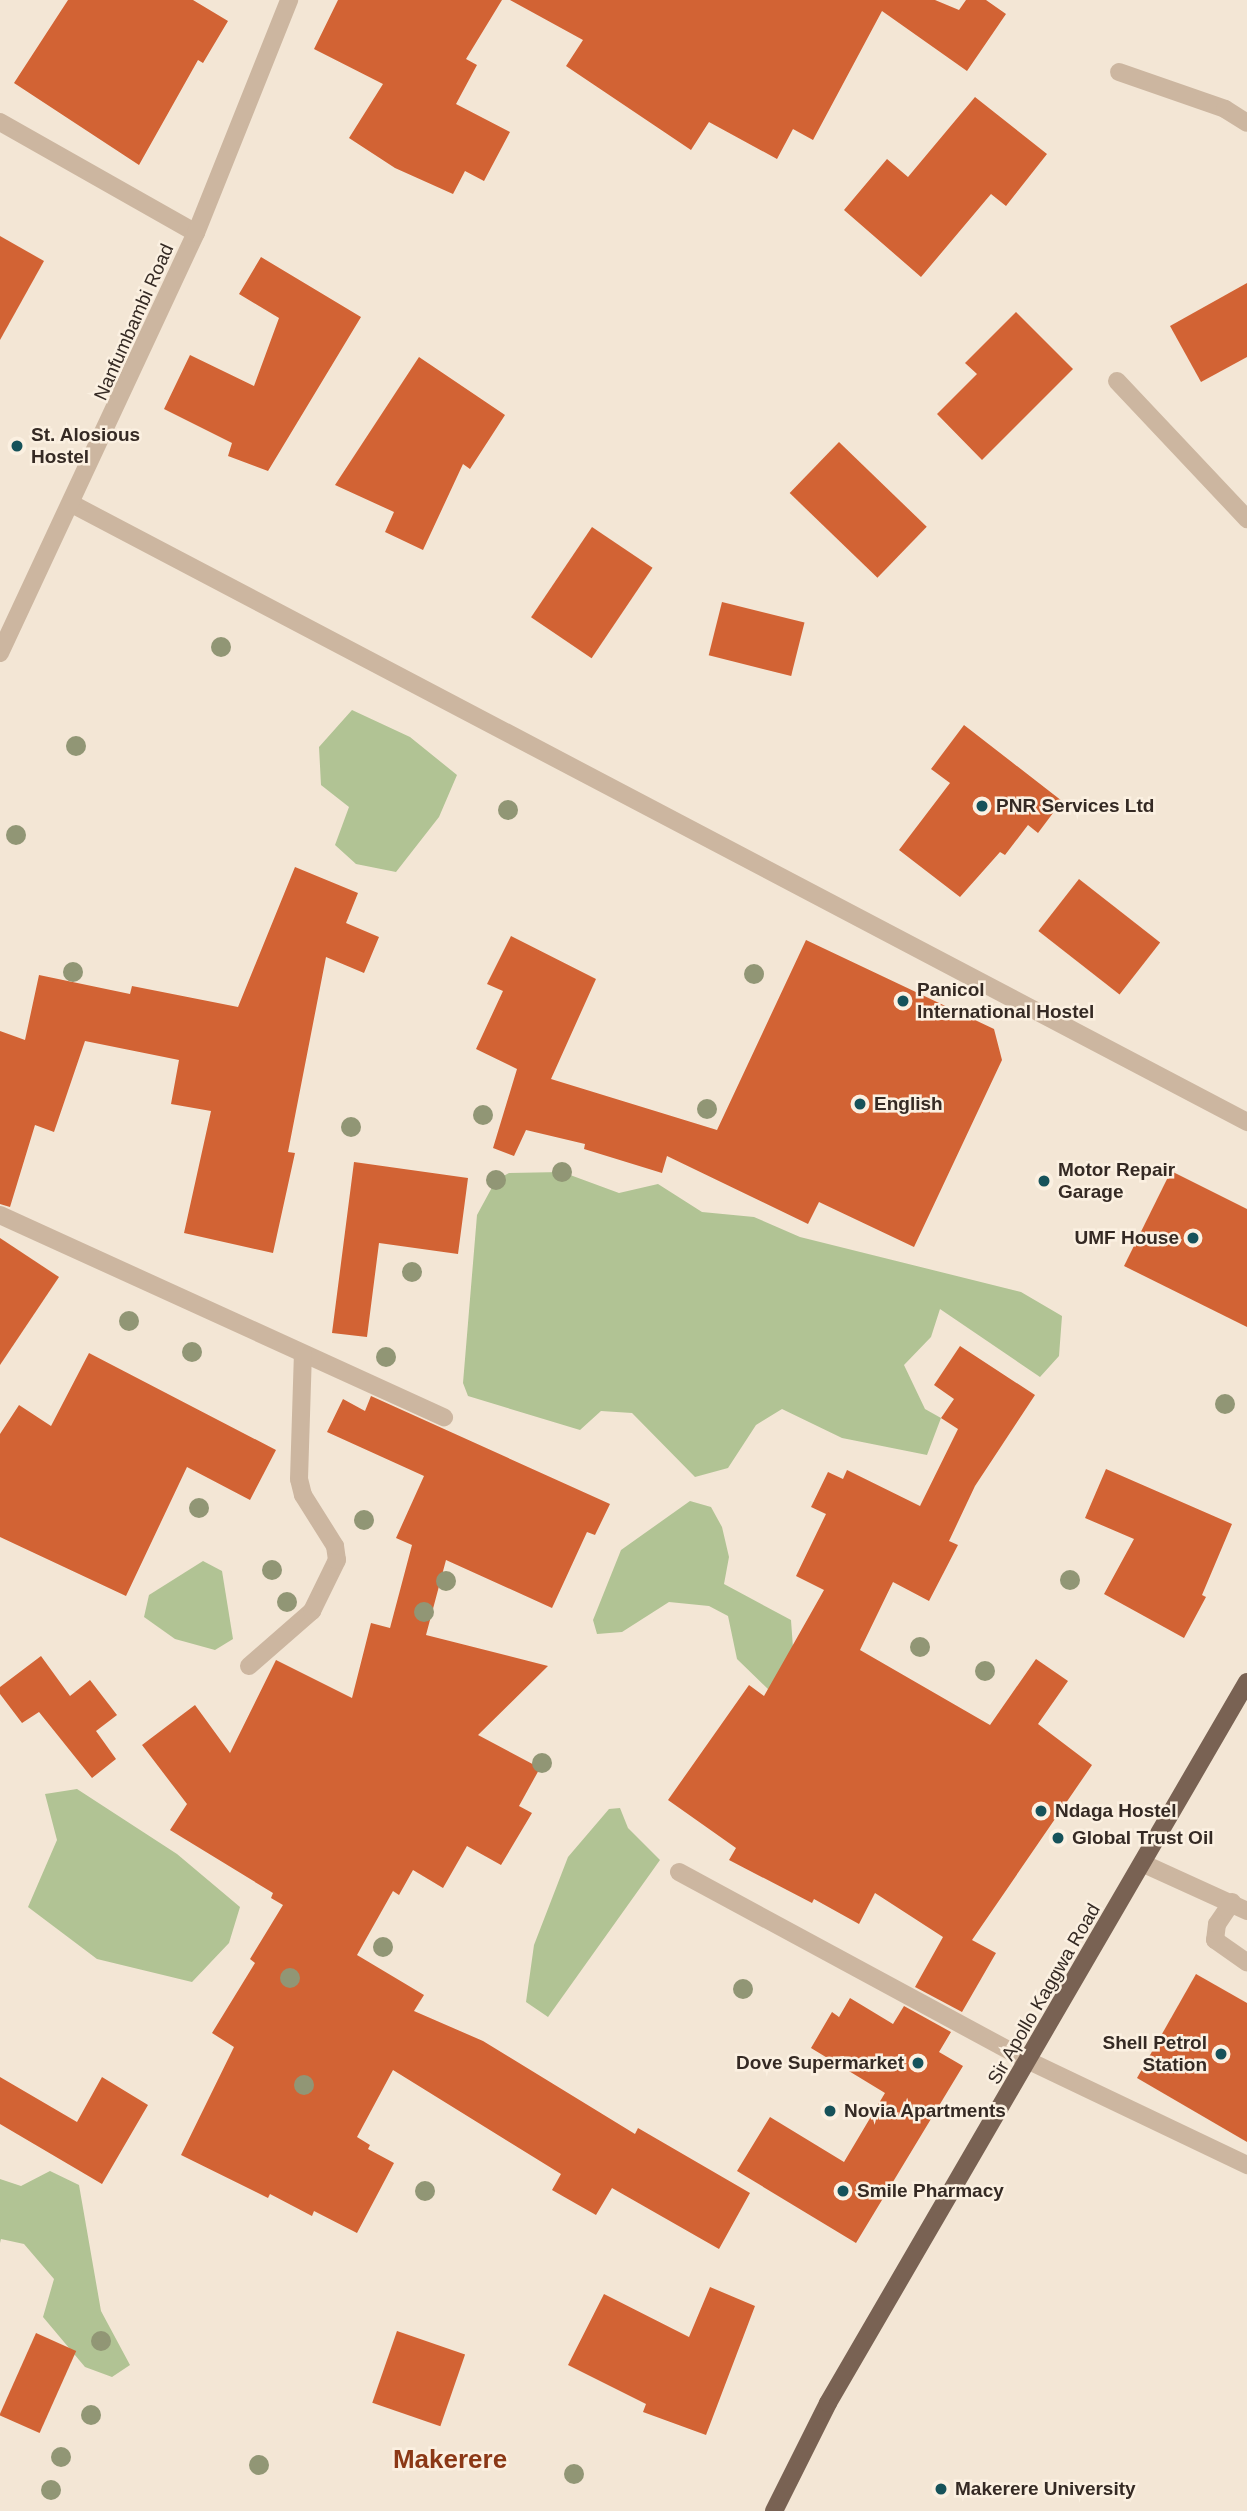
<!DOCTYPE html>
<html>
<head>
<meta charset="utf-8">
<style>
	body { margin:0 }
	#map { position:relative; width:1247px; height:2511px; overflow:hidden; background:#f3e6d5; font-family:Helvetica,sans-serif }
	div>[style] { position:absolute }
	.green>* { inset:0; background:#b1c394 }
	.building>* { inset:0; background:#d26334; transform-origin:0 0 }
	.minor>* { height:18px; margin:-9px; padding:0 9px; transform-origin:9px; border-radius:9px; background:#ccb6a0 }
	.major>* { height:18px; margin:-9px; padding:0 9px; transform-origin:9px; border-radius:9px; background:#796253 }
	.trees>* { width:20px; height:20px; margin:-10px; border-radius:50%; background:#919675 }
	.dots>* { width:19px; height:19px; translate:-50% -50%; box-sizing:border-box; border:4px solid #fbf0e1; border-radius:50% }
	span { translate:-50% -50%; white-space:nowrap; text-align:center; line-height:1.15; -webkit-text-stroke:5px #fbf0e1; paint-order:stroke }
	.street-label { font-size:19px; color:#352a24 }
	.poi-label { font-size:19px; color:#352a24; font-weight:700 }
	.left { translate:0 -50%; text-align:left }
	.right { translate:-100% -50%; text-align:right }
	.district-label { font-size:26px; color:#8b3816; font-weight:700 }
</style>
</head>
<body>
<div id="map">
	<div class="green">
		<div style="clip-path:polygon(352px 710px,410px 737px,457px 775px,439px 817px,396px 872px,356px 864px,335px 845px,349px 807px,321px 785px,319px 747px)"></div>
		<div style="clip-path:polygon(562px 1172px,619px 1193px,658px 1184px,702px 1212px,754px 1217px,800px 1237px,1021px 1292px,1062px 1316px,1059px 1356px,1040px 1377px,940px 1309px,931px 1337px,904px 1365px,925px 1409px,941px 1418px,927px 1455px,842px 1438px,782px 1409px,756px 1425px,728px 1468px,695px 1477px,632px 1413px,601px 1411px,580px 1430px,468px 1396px,463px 1383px,477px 1215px,496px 1180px,509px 1173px)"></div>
		<div style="clip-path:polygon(690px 1501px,711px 1507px,722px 1527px,729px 1557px,724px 1584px,791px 1620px,795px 1676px,769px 1690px,737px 1659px,728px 1616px,709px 1606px,669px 1602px,622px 1632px,597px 1634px,593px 1620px,621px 1550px)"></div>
		<div style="clip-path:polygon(203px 1561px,222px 1571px,233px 1639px,215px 1650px,175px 1639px,144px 1617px,149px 1595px)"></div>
		<div style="clip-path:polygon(77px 1789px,177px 1854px,240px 1907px,229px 1943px,192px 1982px,97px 1959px,28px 1907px,57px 1840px,45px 1794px)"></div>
		<div style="clip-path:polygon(620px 1808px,628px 1828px,660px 1860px,548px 2017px,526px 2002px,534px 1945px,568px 1857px,609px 1809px)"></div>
		<div style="clip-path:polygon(50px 2171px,79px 2185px,101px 2311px,130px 2365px,112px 2377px,85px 2367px,43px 2317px,54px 2279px,24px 2244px,1px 2239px,0 2243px,0 2179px,21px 2186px)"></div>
	</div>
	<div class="building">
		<div style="clip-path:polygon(68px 0,193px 0,228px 21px,203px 63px,198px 60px,139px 165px,14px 83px)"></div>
		<div style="clip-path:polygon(338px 0,502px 0,466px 59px,477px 65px,456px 104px,510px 132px,484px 181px,465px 171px,453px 194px,395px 168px,349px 138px,383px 84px,314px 49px)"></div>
		<div style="clip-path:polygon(510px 0,935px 0,959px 10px,966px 0,986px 0,1006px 14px,967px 71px,882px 11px,813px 140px,793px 129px,777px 159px,709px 122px,691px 150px,566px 66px,583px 40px)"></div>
		<div style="clip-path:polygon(975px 97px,1047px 154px,1006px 206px,991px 194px,921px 277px,844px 210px,887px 159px,908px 177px)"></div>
		<div style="clip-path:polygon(0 236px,44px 261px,0 340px)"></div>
		<div style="clip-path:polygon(261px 257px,361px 317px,268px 471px,228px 456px,232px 443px,164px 409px,190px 355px,254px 386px,279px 318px,239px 294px)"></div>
		<div style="clip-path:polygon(1247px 283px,1247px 357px,1201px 382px,1170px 326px)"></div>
		<div style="clip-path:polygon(1016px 312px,1073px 369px,982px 460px,937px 414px,977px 374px,965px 363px)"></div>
		<div style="clip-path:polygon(419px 357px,505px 415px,470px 469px,463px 464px,423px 550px,385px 532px,394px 512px,335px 485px)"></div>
		<div style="left:839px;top:442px;width:122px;height:71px;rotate:44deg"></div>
		<div style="left:592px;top:527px;width:73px;height:109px;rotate:34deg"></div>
		<div style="left:722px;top:602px;width:85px;height:55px;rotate:14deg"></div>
		<div style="clip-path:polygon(964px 725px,1062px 801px,1038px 833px,1028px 825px,1005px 855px,1000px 852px,960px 897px,899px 850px,950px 783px,931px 769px)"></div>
		<div style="clip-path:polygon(295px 867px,358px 893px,346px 923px,379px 937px,364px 973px,326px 957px,288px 1152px,295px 1153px,273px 1253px,184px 1233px,211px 1111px,171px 1104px,179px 1060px,85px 1041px,54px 1132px,35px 1125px,10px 1207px,0 1204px,0 1031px,25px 1040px,39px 975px,130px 994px,132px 986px,238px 1007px)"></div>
		<div style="left:1079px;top:879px;width:103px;height:66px;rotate:38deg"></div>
		<div style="clip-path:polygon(511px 936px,596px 979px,551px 1079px,717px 1130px,806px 940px,994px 1029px,1002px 1060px,914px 1247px,819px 1202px,808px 1224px,667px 1156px,662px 1173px,584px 1149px,585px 1144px,526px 1130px,514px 1156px,493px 1148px,517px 1069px,476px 1049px,503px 991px,487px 984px)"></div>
		<div style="clip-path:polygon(354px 1162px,468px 1178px,458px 1254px,379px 1243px,367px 1337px,332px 1333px)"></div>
		<div style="clip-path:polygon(1171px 1171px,1247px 1209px,1247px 1327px,1124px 1266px)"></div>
		<div style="clip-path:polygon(0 1238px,59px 1277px,0 1365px)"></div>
		<div style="clip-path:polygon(960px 1346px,1035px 1395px,975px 1486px,949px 1541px,958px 1545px,929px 1601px,893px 1582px,860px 1650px,990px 1725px,1036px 1659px,1068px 1681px,1038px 1724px,1092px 1765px,972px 1940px,996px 1953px,962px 2012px,915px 1987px,943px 1937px,875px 1893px,859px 1924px,814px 1899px,812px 1903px,729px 1860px,736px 1848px,668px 1800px,749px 1685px,764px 1696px,824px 1590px,796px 1576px,826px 1514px,811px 1507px,828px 1472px,843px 1479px,847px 1470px,920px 1506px,958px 1429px,941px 1418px,954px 1399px,934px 1385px)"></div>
		<div style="clip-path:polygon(89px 1353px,276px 1450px,250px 1500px,187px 1467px,126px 1596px,0 1537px,0 1434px,19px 1405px,51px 1426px)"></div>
		<div style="clip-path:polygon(371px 1396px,610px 1504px,595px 1535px,587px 1532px,552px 1608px,446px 1560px,426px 1635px,548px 1666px,478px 1735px,540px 1768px,519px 1806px,532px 1813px,501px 1865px,467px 1846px,443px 1888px,413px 1870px,399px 1895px,393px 1891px,357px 1955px,424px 1995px,414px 2011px,483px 2041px,635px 2134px,638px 2128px,750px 2193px,719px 2249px,612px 2188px,596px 2215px,552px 2190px,561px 2174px,393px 2070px,357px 2137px,370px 2145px,368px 2149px,394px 2163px,357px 2233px,314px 2211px,312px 2216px,270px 2194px,268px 2198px,181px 2155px,234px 2047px,212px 2033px,255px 1963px,250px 1959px,283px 1905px,271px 1898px,273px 1893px,170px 1830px,187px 1804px,142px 1745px,195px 1705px,230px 1753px,276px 1660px,352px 1698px,371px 1623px,390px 1628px,412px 1545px,396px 1538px,424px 1476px,327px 1432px,343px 1399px,365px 1411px)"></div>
		<div style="clip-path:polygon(1106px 1469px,1232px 1524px,1202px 1595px,1206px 1597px,1184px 1638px,1104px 1594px,1134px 1539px,1085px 1518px)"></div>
		<div style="clip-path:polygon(41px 1656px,70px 1696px,90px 1680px,117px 1715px,96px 1731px,116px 1759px,92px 1778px,39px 1712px,22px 1723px,0 1694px,0 1687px)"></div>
		<div style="clip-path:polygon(1196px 1974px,1247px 2003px,1247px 2142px,1137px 2078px)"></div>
		<div style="clip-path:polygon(850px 1998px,893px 2024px,904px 2006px,951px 2032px,939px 2052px,963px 2066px,856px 2243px,737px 2171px,770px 2117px,844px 2162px,885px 2093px,811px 2048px,832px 2012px,839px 2017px)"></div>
		<div style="clip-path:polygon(0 2077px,77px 2122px,102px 2077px,148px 2105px,102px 2184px,0 2124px)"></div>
		<div style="clip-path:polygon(710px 2287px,755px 2306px,706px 2435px,643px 2412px,646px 2404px,568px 2365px,604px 2294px,689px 2337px)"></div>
		<div style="left:397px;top:2331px;width:72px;height:76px;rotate:19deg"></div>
		<div style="left:36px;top:2333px;width:44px;height:90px;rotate:24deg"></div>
	</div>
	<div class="minor">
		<div style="left:1119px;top:72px;width:112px;rotate:19.2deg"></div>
		<div style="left:1225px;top:109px;width:26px;rotate:32deg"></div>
		<div style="left:0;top:122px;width:225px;rotate:29.5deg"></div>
		<div style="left:1117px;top:381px;width:190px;rotate:46.7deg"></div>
		<div style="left:72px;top:504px;width:1328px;rotate:27.74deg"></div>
		<div style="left:0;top:653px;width:463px;rotate:-65deg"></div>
		<div style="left:196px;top:233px;width:251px;rotate:-68.2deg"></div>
		<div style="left:0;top:1215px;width:488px;rotate:24.5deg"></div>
		<div style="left:249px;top:1666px;width:84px;rotate:-41.1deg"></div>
		<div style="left:312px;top:1611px;width:57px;rotate:-63.9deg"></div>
		<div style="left:337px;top:1560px;width:14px;rotate:-98deg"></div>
		<div style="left:335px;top:1546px;width:60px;rotate:-122.1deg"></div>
		<div style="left:303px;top:1495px;width:16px;rotate:-104deg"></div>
		<div style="left:299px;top:1479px;width:125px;rotate:-88.2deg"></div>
		<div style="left:1144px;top:1864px;width:113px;rotate:24.5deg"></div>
		<div style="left:679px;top:1872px;width:398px;rotate:28.4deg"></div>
		<div style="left:1029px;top:2061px;width:242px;rotate:25.5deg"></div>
		<div style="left:1232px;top:1902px;width:27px;rotate:124deg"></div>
		<div style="left:1217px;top:1924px;width:16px;rotate:97deg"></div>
		<div style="left:1215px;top:1940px;width:39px;rotate:35deg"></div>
	</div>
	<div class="major">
		<div style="left:774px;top:2511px;width:121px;rotate:-63.4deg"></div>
		<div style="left:828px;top:2403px;width:834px;rotate:-59.84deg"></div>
	</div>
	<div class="trees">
		<div style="left:221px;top:647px"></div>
		<div style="left:76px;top:746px"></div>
		<div style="left:508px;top:810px"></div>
		<div style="left:16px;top:835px"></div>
		<div style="left:73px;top:972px"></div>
		<div style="left:754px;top:974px"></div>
		<div style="left:707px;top:1109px"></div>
		<div style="left:483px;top:1115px"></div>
		<div style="left:351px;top:1127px"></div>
		<div style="left:562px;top:1172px"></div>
		<div style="left:496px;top:1180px"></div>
		<div style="left:412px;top:1272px"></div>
		<div style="left:129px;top:1321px"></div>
		<div style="left:192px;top:1352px"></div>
		<div style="left:386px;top:1357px"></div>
		<div style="left:1225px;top:1404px"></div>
		<div style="left:199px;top:1508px"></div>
		<div style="left:364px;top:1520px"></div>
		<div style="left:272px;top:1570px"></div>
		<div style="left:1070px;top:1580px"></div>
		<div style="left:446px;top:1581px"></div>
		<div style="left:287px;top:1602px"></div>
		<div style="left:424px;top:1612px"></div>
		<div style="left:920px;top:1647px"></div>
		<div style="left:985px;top:1671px"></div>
		<div style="left:542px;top:1763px"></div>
		<div style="left:383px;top:1947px"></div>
		<div style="left:290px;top:1978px"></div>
		<div style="left:743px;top:1989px"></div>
		<div style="left:304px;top:2085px"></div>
		<div style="left:425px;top:2191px"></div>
		<div style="left:101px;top:2341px"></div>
		<div style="left:91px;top:2415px"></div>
		<div style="left:61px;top:2457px"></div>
		<div style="left:259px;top:2465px"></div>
		<div style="left:574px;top:2474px"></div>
		<div style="left:51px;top:2490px"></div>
	</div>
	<div class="dots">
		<div style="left:17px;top:446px;background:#16525a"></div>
		<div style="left:982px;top:806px;background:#16525a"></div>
		<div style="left:903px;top:1001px;background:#16525a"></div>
		<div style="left:860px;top:1104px;background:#16525a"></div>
		<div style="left:1044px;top:1181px;background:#16525a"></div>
		<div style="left:1193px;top:1238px;background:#16525a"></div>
		<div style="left:1041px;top:1811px;background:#16525a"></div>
		<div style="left:1058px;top:1838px;background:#16525a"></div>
		<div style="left:1221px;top:2054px;background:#16525a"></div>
		<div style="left:918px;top:2063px;background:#16525a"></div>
		<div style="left:830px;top:2111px;background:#16525a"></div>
		<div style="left:843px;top:2191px;background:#16525a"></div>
		<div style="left:941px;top:2489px;background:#16525a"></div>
	</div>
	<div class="street-label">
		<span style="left:134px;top:322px;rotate:-66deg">Nanfumbambi Road</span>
		<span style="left:1044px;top:1994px;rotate:-60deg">Sir Apollo Kaggwa Road</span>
	</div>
	<div class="poi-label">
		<span class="left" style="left:31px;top:446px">St. Alosious<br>Hostel</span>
		<span class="left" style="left:996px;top:806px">PNR Services Ltd</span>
		<span class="left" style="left:917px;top:1001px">Panicol<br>International Hostel</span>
		<span class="left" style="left:874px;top:1104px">English</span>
		<span class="left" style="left:1058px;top:1181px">Motor Repair<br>Garage</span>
		<span class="right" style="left:1179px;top:1238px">UMF House</span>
		<span class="left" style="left:1055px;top:1811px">Ndaga Hostel</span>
		<span class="left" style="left:1072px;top:1838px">Global Trust Oil</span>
		<span class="right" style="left:1207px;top:2054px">Shell Petrol<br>Station</span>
		<span class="right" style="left:904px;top:2063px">Dove Supermarket</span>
		<span class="left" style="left:844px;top:2111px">Novia Apartments</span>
		<span class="left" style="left:857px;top:2191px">Smile Pharmacy</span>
		<span class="left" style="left:955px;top:2489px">Makerere University</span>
	</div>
	<div class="district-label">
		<span style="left:450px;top:2460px">Makerere</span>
	</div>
</div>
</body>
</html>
